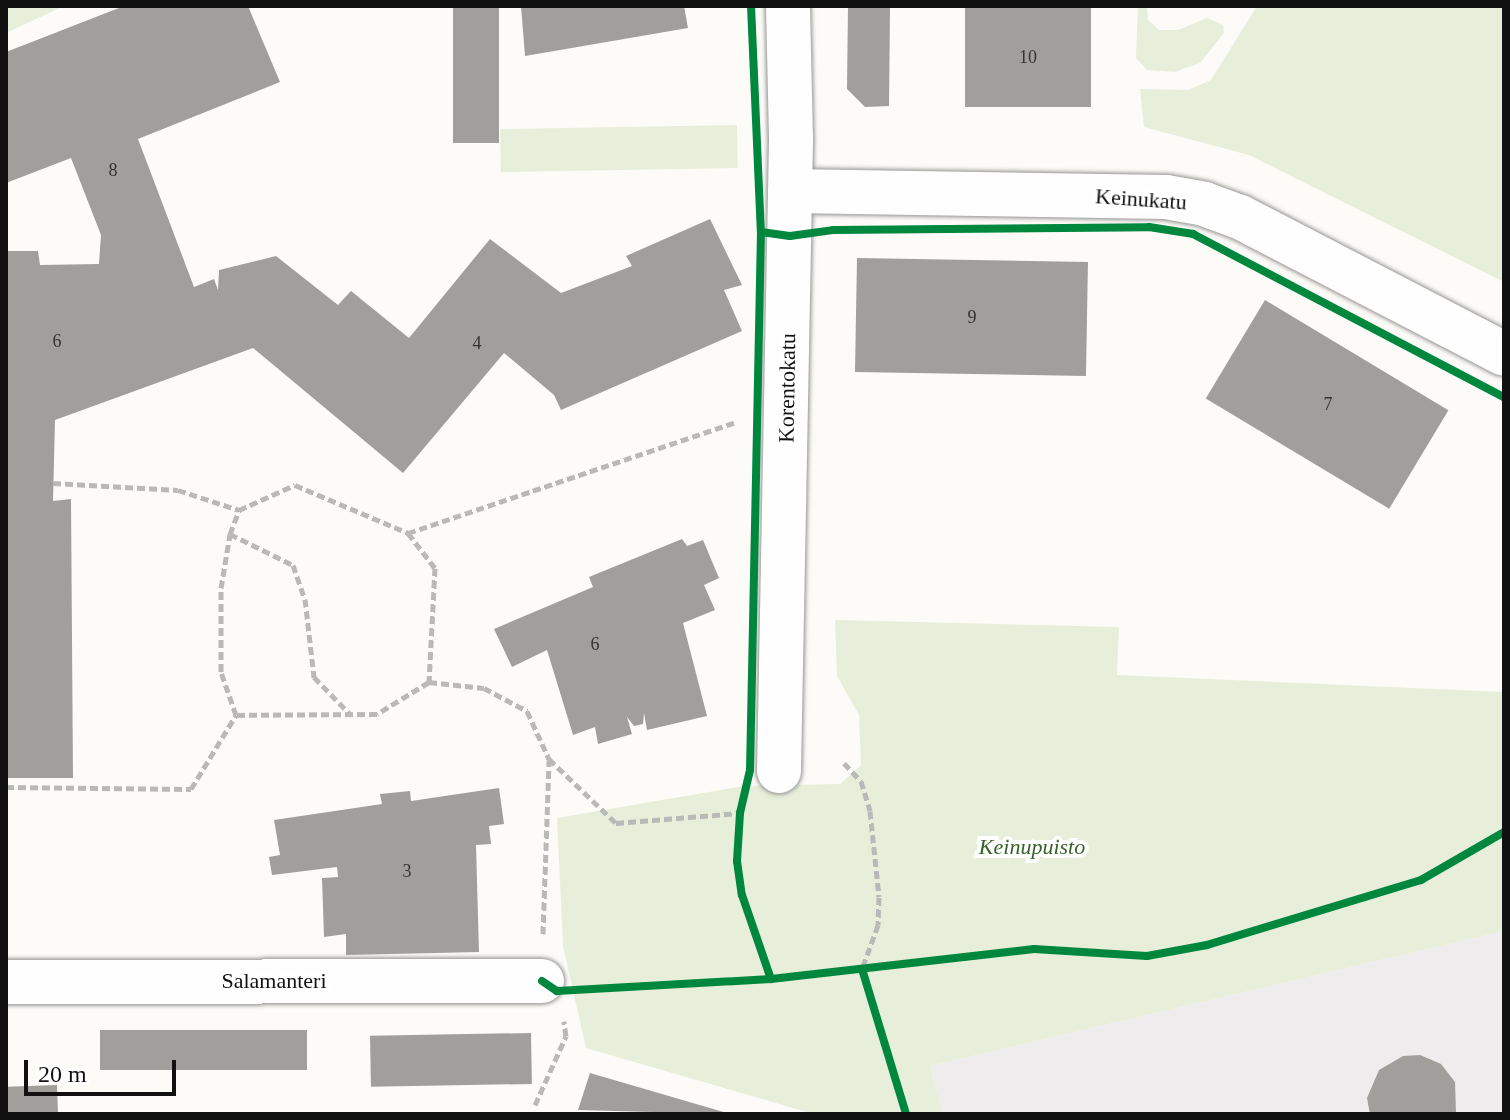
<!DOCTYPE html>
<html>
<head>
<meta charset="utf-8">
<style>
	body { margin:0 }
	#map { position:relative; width:1510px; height:1120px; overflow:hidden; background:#fcfbf8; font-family:"Times New Roman",serif }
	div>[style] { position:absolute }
	.industrial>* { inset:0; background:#efecee }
	.green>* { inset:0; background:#e7efda; transform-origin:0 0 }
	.building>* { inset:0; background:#a09f9c; transform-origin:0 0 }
	.path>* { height:5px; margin-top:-2.5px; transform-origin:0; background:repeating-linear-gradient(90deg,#b9b9b8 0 8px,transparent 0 12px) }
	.roads { filter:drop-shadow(0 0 2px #979695) drop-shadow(0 0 2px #979695) }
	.minor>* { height:44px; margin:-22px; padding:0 22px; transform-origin:22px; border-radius:22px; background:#fffefe }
	.cycleway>* { height:8px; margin:-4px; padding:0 4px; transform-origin:4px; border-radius:4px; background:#00873e }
	span { translate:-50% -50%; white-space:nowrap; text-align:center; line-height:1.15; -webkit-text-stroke:8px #fff; paint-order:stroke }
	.number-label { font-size:18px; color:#353434 }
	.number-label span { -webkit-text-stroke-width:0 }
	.street-label { font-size:22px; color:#111 }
	.park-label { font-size:22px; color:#356128; font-style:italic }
	.frame { position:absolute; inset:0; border:8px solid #111; pointer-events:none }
	.scale { position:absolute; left:24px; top:1060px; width:152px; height:36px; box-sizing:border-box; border:4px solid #111; border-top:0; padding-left:10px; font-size:24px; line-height:28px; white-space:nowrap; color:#111; -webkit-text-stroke:6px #fff; paint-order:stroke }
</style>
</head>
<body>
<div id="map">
	<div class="industrial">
		<div style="clip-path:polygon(1504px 931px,1504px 1114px,943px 1114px,930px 1066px)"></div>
	</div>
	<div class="green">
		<div style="clip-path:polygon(6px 6px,64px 6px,6px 33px)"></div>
		<div style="clip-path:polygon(1138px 6px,1147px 6px,1148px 20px,1159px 30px,1178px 30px,1207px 18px,1223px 25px,1224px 33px,1200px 63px,1175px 72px,1147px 70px,1136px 58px)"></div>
		<div style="clip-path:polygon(1257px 6px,1504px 6px,1504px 282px,1249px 155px,1144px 127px,1140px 89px,1188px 90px,1211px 80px)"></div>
		<div style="left:737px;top:125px;width:43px;height:237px;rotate:89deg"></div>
		<div style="clip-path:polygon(835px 620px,1119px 627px,1117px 675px,1504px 692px,1504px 931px,930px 1066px,943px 1114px,814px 1114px,586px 1048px,563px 946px,557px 818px,744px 786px,840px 784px,861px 765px,859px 715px,837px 676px)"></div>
	</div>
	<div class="building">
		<div style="clip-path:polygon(124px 6px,248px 6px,280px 82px,138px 139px,194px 287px,214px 279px,218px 290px,219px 270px,276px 256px,338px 305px,351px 291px,409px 338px,490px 239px,561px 293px,632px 266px,626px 256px,710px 219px,742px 285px,724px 290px,742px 331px,561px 410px,554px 395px,504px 353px,403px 473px,253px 348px,55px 420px,53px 501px,71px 499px,73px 778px,6px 778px,6px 251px,38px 251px,40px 265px,99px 264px,101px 235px,71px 158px,6px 183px,6px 52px)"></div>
		<div style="left:453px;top:6px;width:46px;height:137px"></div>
		<div style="clip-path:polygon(521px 6px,684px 6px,688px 28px,525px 56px)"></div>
		<div style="clip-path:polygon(848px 6px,890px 6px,889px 106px,865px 107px,847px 89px)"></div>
		<div style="left:965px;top:6px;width:126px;height:101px"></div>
		<div style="left:857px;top:258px;width:231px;height:114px;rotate:1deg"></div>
		<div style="left:1265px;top:300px;width:214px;height:115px;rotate:31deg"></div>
		<div style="clip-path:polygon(682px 539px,687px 546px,703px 540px,719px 578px,704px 585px,715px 610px,683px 623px,707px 716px,647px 730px,644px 713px,643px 724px,634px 726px,627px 717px,632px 734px,598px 744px,595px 727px,573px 735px,547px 650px,512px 667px,494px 629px,593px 587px,589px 577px)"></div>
		<div style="clip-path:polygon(499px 788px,504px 824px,489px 826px,491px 844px,476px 845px,479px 952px,346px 955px,346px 934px,324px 937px,322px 878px,338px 877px,337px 867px,272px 875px,269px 857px,280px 855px,274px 820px,382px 804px,380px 794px,410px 791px,411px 801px)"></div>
		<div style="left:307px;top:1030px;width:40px;height:207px;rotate:90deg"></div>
		<div style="left:531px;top:1033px;width:51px;height:161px;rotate:89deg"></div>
		<div style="clip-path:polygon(1420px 1055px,1441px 1064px,1455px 1082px,1456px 1114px,1370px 1114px,1367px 1098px,1379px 1070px,1403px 1056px)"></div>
		<div style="clip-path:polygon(590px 1073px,727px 1113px,727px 1114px,578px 1110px)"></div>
		<div style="left:57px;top:1085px;width:29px;height:51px;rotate:88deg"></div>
	</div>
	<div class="path">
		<div style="left:53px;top:483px;width:125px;rotate:3.2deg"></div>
		<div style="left:178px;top:490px;width:64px;rotate:18.2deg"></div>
		<div style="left:295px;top:485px;width:123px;rotate:23deg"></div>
		<div style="left:408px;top:533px;width:44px;rotate:52.4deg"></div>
		<div style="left:435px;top:568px;width:114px;rotate:93deg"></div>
		<div style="left:429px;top:682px;width:61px;rotate:148.4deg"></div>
		<div style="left:377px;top:714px;width:141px;rotate:179.6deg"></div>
		<div style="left:236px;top:715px;width:46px;rotate:-109.2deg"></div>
		<div style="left:221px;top:672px;width:84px;rotate:-90deg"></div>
		<div style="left:221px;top:588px;width:55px;rotate:-80.5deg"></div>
		<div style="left:230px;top:534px;width:26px;rotate:-69deg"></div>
		<div style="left:239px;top:510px;width:61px;rotate:-24.1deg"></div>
		<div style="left:408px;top:533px;width:346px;rotate:-18.7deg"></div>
		<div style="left:230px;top:534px;width:70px;rotate:26.2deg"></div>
		<div style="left:293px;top:565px;width:36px;rotate:71deg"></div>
		<div style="left:305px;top:599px;width:79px;rotate:83.4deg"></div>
		<div style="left:314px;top:677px;width:53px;rotate:45.8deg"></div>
		<div style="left:429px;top:682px;width:55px;rotate:6.2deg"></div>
		<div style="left:484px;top:688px;width:49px;rotate:28.1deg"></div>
		<div style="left:527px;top:711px;width:53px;rotate:65.4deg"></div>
		<div style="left:549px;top:759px;width:93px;rotate:43.7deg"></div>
		<div style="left:616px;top:823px;width:124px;rotate:-4.6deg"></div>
		<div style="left:844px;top:763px;width:25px;rotate:47deg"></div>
		<div style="left:861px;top:781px;width:31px;rotate:73deg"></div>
		<div style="left:870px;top:811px;width:86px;rotate:84deg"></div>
		<div style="left:879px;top:897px;width:28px;rotate:92deg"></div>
		<div style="left:878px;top:925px;width:47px;rotate:110deg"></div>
		<div style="left:6px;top:787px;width:185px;rotate:0.6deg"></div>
		<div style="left:191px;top:789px;width:87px;rotate:-58.7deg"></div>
		<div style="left:543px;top:934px;width:174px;rotate:-88deg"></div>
		<div style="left:535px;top:1105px;width:76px;rotate:-65.8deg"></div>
		<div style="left:566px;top:1036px;width:15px;rotate:-98deg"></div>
	</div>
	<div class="roads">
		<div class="minor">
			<div style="left:790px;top:191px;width:376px;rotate:0.9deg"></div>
			<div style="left:1166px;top:197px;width:39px;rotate:10deg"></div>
			<div style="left:1204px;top:204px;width:38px;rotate:20deg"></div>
			<div style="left:1240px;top:217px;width:297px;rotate:27.4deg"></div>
			<div style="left:779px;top:771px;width:632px;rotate:-88.91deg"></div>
			<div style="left:791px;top:139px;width:133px;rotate:-91.3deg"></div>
			<div style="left:6px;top:982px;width:536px;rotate:-0.11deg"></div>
		</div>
	</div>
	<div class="cycleway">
		<div style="left:751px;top:6px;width:226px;rotate:87.5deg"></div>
		<div style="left:761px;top:232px;width:29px;rotate:8deg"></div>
		<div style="left:790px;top:236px;width:43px;rotate:-7.9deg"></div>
		<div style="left:833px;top:230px;width:316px;rotate:-0.5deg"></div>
		<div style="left:1149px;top:227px;width:45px;rotate:9deg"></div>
		<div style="left:1193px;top:234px;width:351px;rotate:27.7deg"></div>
		<div style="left:761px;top:232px;width:538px;rotate:91.17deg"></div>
		<div style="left:750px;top:770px;width:44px;rotate:103.1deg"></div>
		<div style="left:740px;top:813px;width:48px;rotate:93.6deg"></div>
		<div style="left:737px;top:861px;width:34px;rotate:82deg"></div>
		<div style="left:742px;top:895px;width:89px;rotate:71deg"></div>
		<div style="left:862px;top:969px;width:152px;rotate:73.1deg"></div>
		<div style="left:542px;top:981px;width:18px;rotate:34deg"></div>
		<div style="left:557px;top:991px;width:214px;rotate:-3.2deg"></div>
		<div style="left:771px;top:979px;width:265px;rotate:-6.5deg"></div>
		<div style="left:1034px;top:949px;width:113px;rotate:3.5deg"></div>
		<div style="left:1147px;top:956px;width:61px;rotate:-10.4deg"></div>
		<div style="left:1207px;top:945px;width:224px;rotate:-16.9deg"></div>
		<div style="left:1421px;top:880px;width:96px;rotate:-30deg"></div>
	</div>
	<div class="number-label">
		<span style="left:1028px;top:57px">10</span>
		<span style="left:113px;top:170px">8</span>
		<span style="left:972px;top:317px">9</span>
		<span style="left:57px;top:341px">6</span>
		<span style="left:477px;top:343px">4</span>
		<span style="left:1328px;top:404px">7</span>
		<span style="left:595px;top:644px">6</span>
		<span style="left:407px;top:871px">3</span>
	</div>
	<div class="street-label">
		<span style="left:1141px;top:199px;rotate:4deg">Keinukatu</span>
		<span style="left:787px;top:388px;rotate:-89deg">Korentokatu</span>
		<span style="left:274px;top:981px">Salamanteri</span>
	</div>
	<div class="park-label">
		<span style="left:1032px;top:847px">Keinupuisto</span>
	</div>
	<div class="frame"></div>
	<div class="scale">20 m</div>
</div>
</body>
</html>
